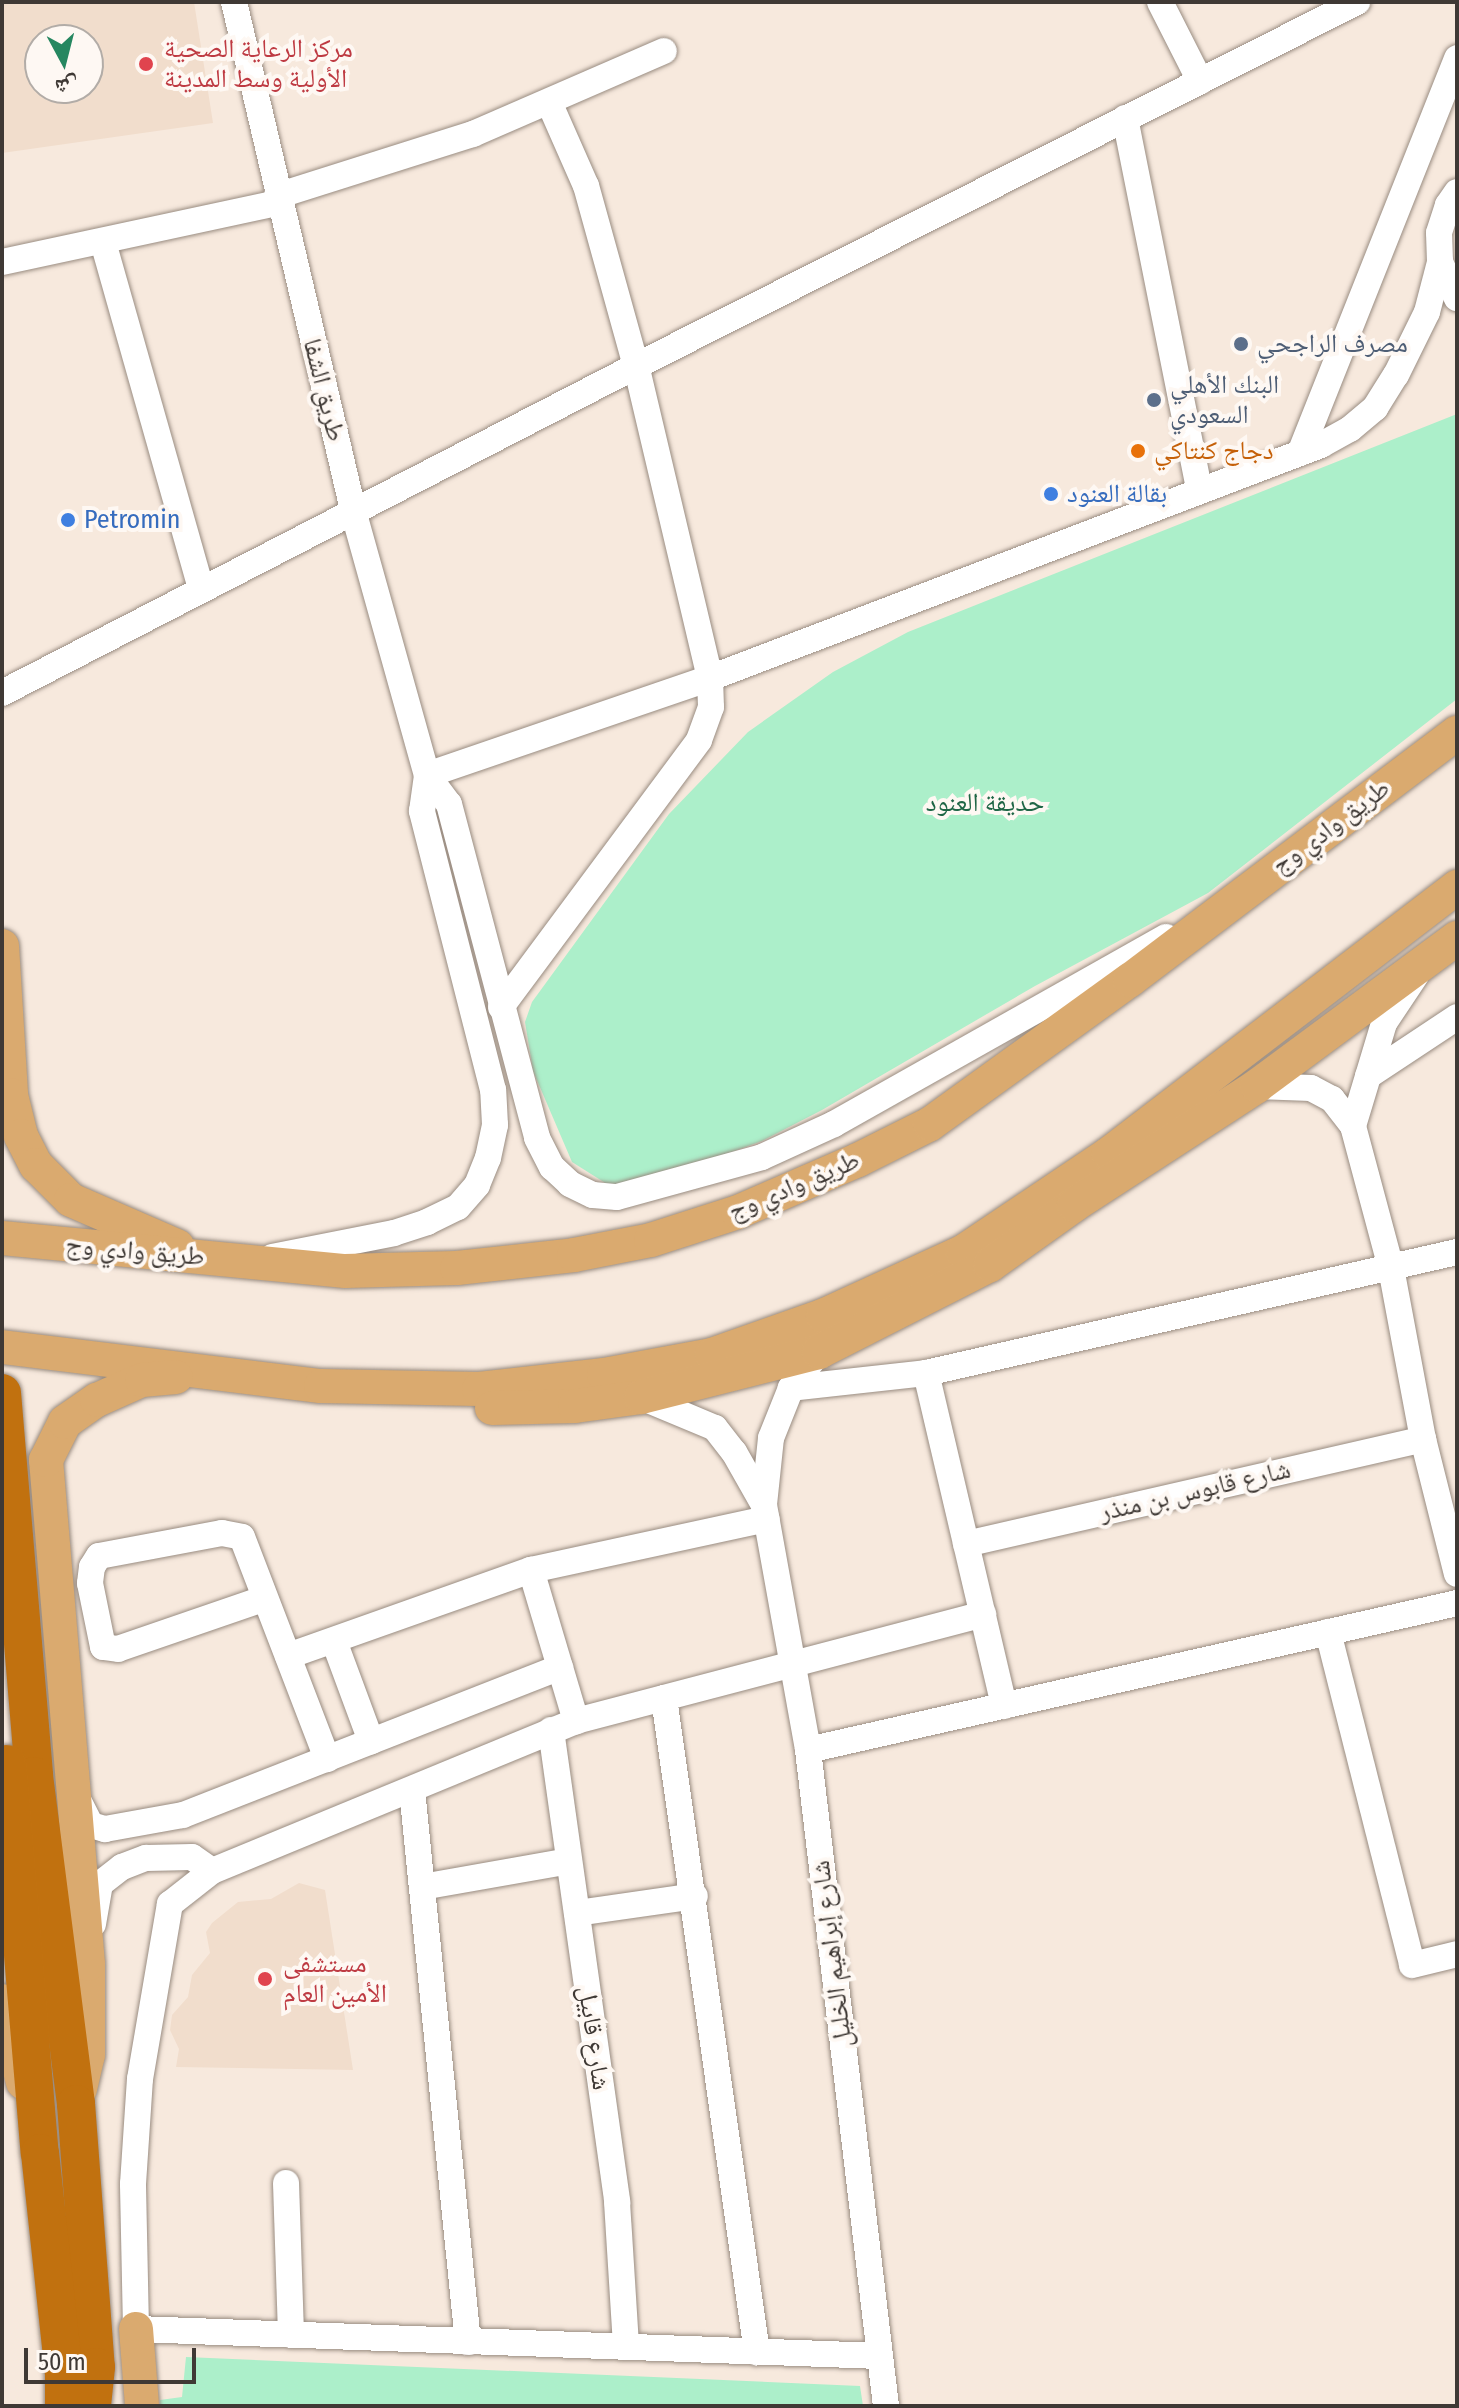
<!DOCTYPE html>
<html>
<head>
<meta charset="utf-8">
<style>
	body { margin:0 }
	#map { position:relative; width:1459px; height:2408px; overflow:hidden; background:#f7e9dd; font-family:"Fira Sans Condensed","Noto Naskh Arabic",sans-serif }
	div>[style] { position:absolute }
	.built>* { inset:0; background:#f1ddcc }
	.green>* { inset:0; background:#acefca }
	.roads { filter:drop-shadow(0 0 2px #998c81) drop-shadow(0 0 2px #998c81) }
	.minor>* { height:26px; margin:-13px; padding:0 13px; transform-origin:13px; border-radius:13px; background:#fff }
	.major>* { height:34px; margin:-17px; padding:0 17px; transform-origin:17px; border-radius:17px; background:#daaa6f }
	.highway>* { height:38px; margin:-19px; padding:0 19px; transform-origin:19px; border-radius:19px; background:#c1710f }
	.dots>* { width:22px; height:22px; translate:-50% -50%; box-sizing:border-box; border:4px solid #fef8f3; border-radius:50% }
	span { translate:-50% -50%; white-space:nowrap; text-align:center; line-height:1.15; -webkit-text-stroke:8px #fef8f3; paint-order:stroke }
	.health-label { font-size:26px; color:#be3a42 }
	.left { translate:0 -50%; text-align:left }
	.service-label { font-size:26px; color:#4e5e75 }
	.street-label { font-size:26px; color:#3f3935 }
	.food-label { font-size:26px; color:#c56008 }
	.shop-label { font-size:26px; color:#366cbe }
	.park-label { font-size:26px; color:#1f6646 }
	.frame { position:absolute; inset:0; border:4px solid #3f3935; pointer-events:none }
	.north { position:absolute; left:24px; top:24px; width:80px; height:80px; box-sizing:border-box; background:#fef8f3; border:2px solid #b2aca7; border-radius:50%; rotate:173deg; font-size:22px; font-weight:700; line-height:32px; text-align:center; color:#3f3935 }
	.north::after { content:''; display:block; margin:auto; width:28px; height:36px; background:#268760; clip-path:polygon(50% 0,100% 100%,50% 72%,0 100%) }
	.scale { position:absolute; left:24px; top:2348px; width:172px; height:36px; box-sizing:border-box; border:4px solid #3f3935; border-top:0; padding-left:10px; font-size:24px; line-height:28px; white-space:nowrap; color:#3f3935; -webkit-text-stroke:6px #fef8f3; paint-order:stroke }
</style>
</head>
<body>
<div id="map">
	<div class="built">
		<div style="clip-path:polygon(evenodd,2px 2px,194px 2px,213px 123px,2px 153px,2px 2px,40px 40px,88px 40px,88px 88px,40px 88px,40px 40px)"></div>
		<div style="clip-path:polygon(299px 1883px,325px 1890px,353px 2070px,176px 2067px,179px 2049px,170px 2030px,172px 2015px,188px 1997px,192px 1975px,210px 1953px,206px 1932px,212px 1923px,238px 1902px,271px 1899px)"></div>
	</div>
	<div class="green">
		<div style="clip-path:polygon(1457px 414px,1457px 699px,1208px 893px,1035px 986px,822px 1110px,762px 1141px,696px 1165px,610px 1186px,572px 1162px,533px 1071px,525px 1022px,532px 1002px,669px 814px,748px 732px,833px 672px,908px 632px)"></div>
		<div style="clip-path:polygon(186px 2357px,860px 2386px,863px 2406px,160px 2406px,160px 2400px,182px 2397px)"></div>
	</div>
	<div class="roads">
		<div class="minor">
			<div style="left:234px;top:2px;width:526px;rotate:76.81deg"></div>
			<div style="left:354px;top:514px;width:271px;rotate:74.4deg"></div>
			<div style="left:427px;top:775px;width:36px;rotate:53deg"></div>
			<div style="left:449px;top:804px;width:345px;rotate:75.2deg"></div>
			<div style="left:537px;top:1138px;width:33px;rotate:63deg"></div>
			<div style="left:552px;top:1167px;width:25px;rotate:43deg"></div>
			<div style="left:570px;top:1184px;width:25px;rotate:26deg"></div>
			<div style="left:593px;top:1195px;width:24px;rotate:5deg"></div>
			<div style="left:617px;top:1197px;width:150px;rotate:-15.4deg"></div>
			<div style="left:762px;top:1157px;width:79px;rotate:-24.6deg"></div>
			<div style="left:834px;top:1124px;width:381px;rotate:-29.4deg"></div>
			<div style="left:1160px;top:2px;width:89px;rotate:63.1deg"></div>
			<div style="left:1125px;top:118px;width:379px;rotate:78.7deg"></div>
			<div style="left:1457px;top:192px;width:16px;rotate:125deg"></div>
			<div style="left:1448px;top:205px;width:29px;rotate:108deg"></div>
			<div style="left:1439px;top:233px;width:29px;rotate:88deg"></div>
			<div style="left:1440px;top:262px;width:40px;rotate:65deg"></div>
			<div style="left:277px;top:196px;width:206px;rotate:-17.6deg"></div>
			<div style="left:473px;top:134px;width:208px;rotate:-23.5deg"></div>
			<div style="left:103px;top:242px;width:361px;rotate:74.2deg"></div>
			<div style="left:2px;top:262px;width:282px;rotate:-12.1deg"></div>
			<div style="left:1300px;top:453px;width:425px;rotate:-68.3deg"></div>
			<div style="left:2px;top:693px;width:713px;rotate:-27.28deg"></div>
			<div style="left:636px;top:366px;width:808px;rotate:-26.79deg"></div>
			<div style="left:427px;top:775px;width:299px;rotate:-18.9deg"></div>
			<div style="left:710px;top:678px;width:654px;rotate:-20.87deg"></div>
			<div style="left:1321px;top:445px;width:33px;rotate:-29deg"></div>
			<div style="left:1350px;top:429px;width:33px;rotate:-40deg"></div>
			<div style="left:1375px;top:408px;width:39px;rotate:-58deg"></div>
			<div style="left:1396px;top:375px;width:70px;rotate:-63.8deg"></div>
			<div style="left:1427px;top:312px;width:52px;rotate:-75.4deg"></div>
			<div style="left:501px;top:1007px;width:332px;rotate:-53.4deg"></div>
			<div style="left:699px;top:740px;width:35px;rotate:-70deg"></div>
			<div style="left:711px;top:707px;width:29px;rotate:-92deg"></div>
			<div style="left:710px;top:678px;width:321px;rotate:-103.3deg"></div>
			<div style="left:636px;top:366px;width:187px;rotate:-105.5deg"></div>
			<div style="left:586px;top:186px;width:92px;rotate:-113.8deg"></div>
			<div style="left:1368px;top:1076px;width:107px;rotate:-33.5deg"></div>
			<div style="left:1257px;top:1086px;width:54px;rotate:2.1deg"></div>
			<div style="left:1311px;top:1088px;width:24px;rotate:28deg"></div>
			<div style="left:1332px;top:1099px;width:34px;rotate:52deg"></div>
			<div style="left:1353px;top:1126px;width:147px;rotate:75deg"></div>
			<div style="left:1391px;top:1268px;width:174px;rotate:79.4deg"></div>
			<div style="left:1423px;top:1439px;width:139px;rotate:75.9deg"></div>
			<div style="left:1353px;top:1126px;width:108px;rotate:-73.2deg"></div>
			<div style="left:1384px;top:1023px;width:58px;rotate:-56.3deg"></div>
			<div style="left:272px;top:1257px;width:124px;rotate:-11.1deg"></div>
			<div style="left:394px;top:1233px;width:35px;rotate:-18deg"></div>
			<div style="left:427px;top:1222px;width:34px;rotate:-26deg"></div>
			<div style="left:458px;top:1207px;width:29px;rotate:-49deg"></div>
			<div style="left:477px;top:1185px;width:29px;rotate:-68deg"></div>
			<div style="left:488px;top:1158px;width:34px;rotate:-78deg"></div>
			<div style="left:495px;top:1125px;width:35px;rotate:-93deg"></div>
			<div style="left:493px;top:1090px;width:288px;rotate:-104.3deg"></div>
			<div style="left:422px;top:811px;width:36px;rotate:-82deg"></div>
			<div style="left:819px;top:1352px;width:46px;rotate:127.9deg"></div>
			<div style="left:791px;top:1388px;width:54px;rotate:111.8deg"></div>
			<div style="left:771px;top:1438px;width:67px;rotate:96deg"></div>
			<div style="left:764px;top:1505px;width:249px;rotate:79.8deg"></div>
			<div style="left:808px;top:1750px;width:661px;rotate:83.22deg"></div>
			<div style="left:926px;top:1373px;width:342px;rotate:76.8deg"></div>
			<div style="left:791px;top:1388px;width:136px;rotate:-6.3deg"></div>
			<div style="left:926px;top:1373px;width:545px;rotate:-12.84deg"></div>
			<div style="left:641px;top:1397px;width:80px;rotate:22.7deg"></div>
			<div style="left:715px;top:1428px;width:31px;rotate:52deg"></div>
			<div style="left:734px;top:1452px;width:61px;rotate:60.5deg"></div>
			<div style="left:966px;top:1544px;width:469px;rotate:-12.9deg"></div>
			<div style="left:531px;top:1570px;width:158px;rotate:73.4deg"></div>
			<div style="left:263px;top:1599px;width:153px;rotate:161deg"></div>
			<div style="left:118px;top:1649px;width:15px;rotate:-172deg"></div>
			<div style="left:103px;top:1647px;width:65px;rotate:-101.5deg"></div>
			<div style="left:90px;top:1583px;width:16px;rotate:-83deg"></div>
			<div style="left:92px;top:1567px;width:13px;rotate:-58deg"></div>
			<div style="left:99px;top:1556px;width:125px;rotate:-10.6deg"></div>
			<div style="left:222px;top:1533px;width:20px;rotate:11deg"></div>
			<div style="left:242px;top:1537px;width:238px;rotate:69deg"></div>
			<div style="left:1328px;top:1632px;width:343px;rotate:75.8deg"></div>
			<div style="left:1412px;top:1965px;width:46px;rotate:-13.7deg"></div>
			<div style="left:334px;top:1641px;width:107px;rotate:69.7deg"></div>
			<div style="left:288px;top:1656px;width:258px;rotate:-19.5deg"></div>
			<div style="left:531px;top:1570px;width:241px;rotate:-12.2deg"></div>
			<div style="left:664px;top:1698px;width:661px;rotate:81.91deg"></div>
			<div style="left:551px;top:1730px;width:477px;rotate:82deg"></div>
			<div style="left:617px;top:2202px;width:145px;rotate:86.4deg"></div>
			<div style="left:808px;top:1750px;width:665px;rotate:-12.76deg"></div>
			<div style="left:412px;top:1790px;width:555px;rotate:84.21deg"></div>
			<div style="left:76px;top:1796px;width:33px;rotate:63deg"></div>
			<div style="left:91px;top:1825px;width:15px;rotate:16deg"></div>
			<div style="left:105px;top:1829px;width:79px;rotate:-10.2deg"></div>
			<div style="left:183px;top:1815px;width:405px;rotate:-21.4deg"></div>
			<div style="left:422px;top:1887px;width:149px;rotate:-10deg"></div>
			<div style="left:577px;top:1913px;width:119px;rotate:-8.2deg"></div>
			<div style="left:93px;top:1924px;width:41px;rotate:-80.1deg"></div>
			<div style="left:100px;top:1884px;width:28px;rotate:-38deg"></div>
			<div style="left:122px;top:1867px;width:26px;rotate:-21deg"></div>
			<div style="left:146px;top:1858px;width:46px;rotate:-1.2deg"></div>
			<div style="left:192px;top:1857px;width:24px;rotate:35deg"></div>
			<div style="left:286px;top:2183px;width:152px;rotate:88.1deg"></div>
			<div style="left:880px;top:2356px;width:744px;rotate:-177.92deg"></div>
			<div style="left:136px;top:2329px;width:145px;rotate:-91.2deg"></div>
			<div style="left:133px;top:2184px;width:105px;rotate:-86.2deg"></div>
			<div style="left:140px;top:2079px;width:178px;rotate:-80.3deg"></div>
			<div style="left:170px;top:1904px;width:53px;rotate:-38.2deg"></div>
			<div style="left:212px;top:1871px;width:394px;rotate:-22.4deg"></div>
			<div style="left:576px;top:1721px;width:421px;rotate:-14.7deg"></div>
		</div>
		<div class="major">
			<div style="left:2px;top:946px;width:149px;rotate:86.5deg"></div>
			<div style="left:11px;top:1095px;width:42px;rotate:76.3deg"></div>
			<div style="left:21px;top:1136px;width:33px;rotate:63deg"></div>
			<div style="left:36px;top:1165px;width:49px;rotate:45deg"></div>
			<div style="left:71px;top:1200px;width:116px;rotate:23.5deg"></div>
			<div style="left:2px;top:1238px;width:345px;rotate:5.5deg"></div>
			<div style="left:345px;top:1271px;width:112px;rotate:-1.5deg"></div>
			<div style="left:457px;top:1268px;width:118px;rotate:-6.3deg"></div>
			<div style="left:574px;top:1255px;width:78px;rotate:-11deg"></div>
			<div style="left:651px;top:1240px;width:91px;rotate:-17.8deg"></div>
			<div style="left:738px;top:1212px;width:131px;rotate:-23.4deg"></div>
			<div style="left:858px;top:1160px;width:80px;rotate:-26.6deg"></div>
			<div style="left:930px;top:1124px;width:246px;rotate:-35.8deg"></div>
			<div style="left:1130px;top:980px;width:410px;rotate:-37.1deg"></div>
			<div style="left:2px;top:1347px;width:321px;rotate:7deg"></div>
			<div style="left:321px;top:1386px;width:158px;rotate:1.1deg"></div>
			<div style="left:479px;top:1389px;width:126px;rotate:-6.4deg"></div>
			<div style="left:604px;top:1375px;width:110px;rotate:-10.5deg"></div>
			<div style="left:712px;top:1355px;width:118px;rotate:-19.4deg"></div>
			<div style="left:823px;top:1316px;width:154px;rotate:-24.6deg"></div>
			<div style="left:963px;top:1252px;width:176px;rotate:-33.9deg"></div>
			<div style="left:1109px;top:1154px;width:439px;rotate:-37.5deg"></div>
			<div style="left:492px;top:1408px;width:83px;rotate:-1.4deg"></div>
			<div style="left:575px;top:1406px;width:67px;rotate:-7.8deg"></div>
			<div style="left:641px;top:1397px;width:184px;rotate:-14.2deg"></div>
			<div style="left:819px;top:1352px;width:192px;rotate:-27deg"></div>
			<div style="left:990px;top:1265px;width:103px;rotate:-35.5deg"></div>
			<div style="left:1074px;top:1205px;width:218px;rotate:-33deg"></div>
			<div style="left:1257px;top:1086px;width:249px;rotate:-36.5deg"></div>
			<div style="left:2px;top:2001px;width:84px;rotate:75.5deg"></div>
			<div style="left:80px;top:2089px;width:35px;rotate:-77deg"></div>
			<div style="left:88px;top:2055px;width:91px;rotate:-90deg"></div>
			<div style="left:88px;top:1964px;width:506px;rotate:-94.76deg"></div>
			<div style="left:46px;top:1460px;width:42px;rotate:-63.4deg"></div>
			<div style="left:65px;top:1422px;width:39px;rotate:-35deg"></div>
			<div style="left:97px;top:1400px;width:49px;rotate:-24deg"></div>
			<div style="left:142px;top:1380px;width:34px;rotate:-5deg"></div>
			<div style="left:136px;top:2329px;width:77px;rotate:85.5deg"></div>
		</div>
		<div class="highway">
			<div style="left:2px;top:1393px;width:384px;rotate:85.2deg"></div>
			<div style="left:34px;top:1776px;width:331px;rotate:82.7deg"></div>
			<div style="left:76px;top:2104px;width:264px;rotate:85.7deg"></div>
			<div style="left:96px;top:2367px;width:39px;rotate:96deg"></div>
			<div style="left:7px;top:1764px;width:390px;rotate:85.2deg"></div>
			<div style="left:40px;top:2153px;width:223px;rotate:83.8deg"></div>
			<div style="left:64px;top:2375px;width:31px;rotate:90deg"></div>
		</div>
	</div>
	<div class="dots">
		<div style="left:146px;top:64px;background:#e0444e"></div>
		<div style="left:1241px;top:344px;background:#5c6f8a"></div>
		<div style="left:1154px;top:400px;background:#5c6f8a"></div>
		<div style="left:1138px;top:451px;background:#e8710a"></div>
		<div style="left:1051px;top:494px;background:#3f7fe0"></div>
		<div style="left:68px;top:520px;background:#3f7fe0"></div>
		<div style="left:265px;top:1979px;background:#e0444e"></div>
	</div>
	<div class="health-label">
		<span class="left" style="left:164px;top:64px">مركز الرعاية الصحية<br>الأولية وسط المدينة</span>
		<span class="left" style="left:283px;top:1979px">مستشفى<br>الأمين العام</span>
	</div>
	<div class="service-label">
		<span class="left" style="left:1257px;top:344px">مصرف الراجحي</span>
		<span class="left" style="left:1170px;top:400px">البنك الأهلي<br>السعودي</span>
	</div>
	<div class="street-label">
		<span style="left:324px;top:390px;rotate:76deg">طريق الشفا</span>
		<span style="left:1331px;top:827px;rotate:-37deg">طريق وادي وج</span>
		<span style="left:794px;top:1186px;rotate:-23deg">طريق وادي وج</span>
		<span style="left:135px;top:1251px;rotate:5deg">طريق وادي وج</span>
		<span style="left:1195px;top:1491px;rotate:-13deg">شارع قابوس بن منذر</span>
		<span style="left:832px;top:1954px;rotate:-97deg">شارع إبراهيم الخليل</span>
		<span style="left:594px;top:2038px;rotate:82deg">شارع قابيل</span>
	</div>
	<div class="food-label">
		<span class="left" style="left:1154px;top:451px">دجاج كنتاكي</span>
	</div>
	<div class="shop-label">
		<span class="left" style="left:1067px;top:494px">بقالة العنود</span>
		<span class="left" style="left:84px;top:520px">Petromin</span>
	</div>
	<div class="park-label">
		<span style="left:985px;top:803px">حديقة العنود</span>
	</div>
	<div class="frame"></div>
	<div class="north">ش</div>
	<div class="scale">50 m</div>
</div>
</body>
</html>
